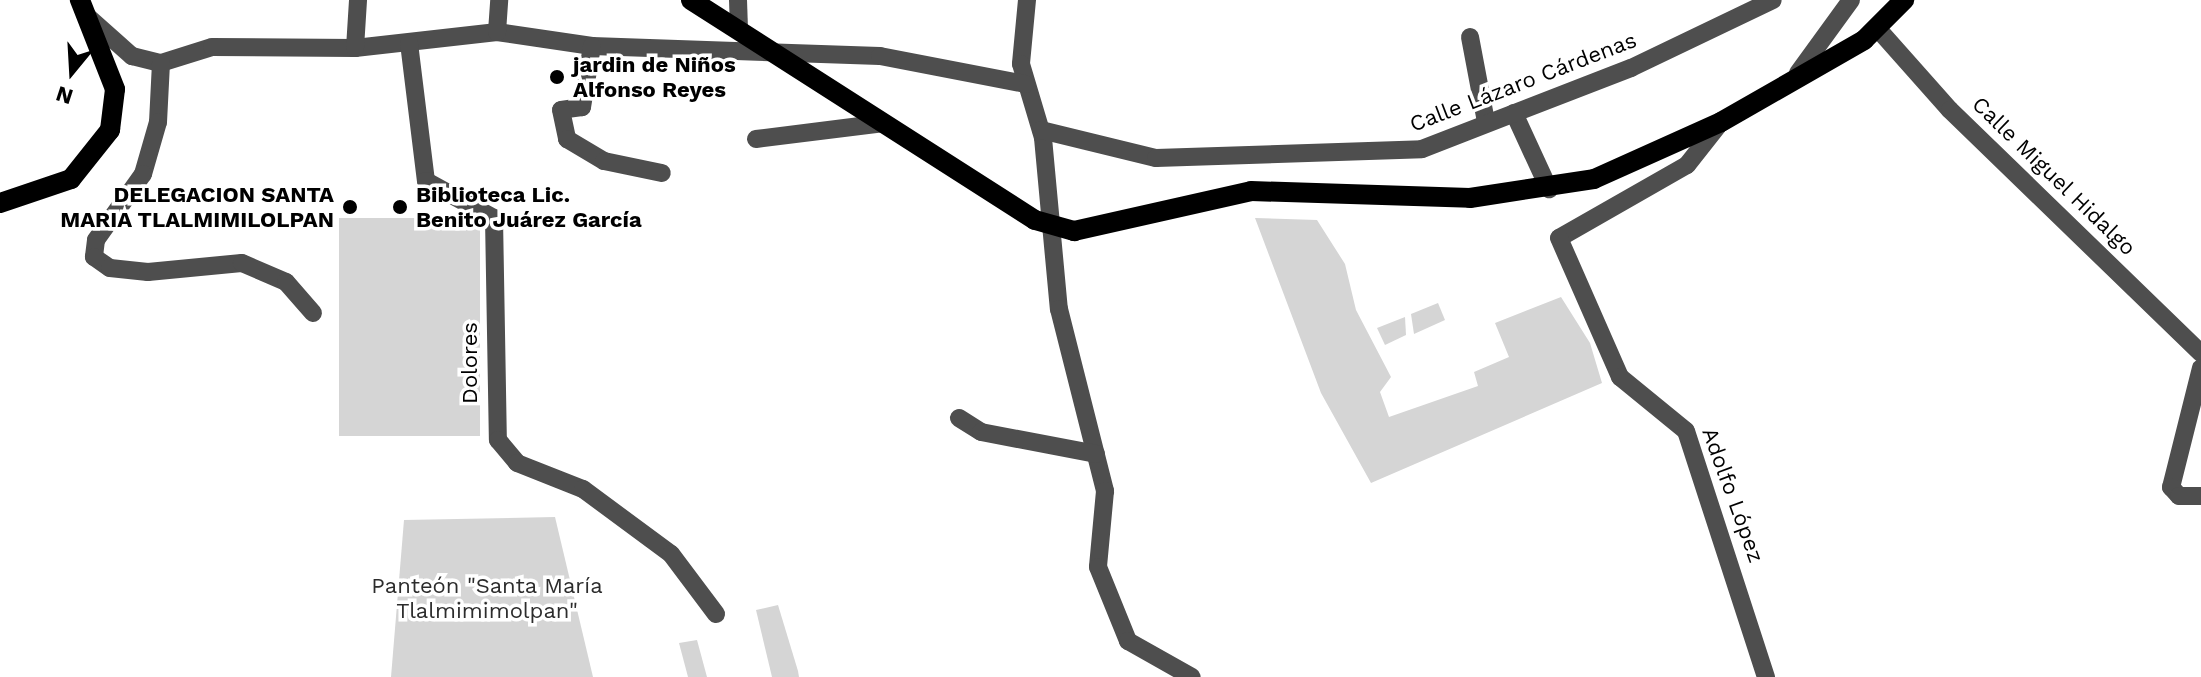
<!DOCTYPE html>
<html>
<head>
<meta charset="utf-8">
<style>
	body { margin:0 }
	#map { position:relative; width:2201px; height:677px; overflow:hidden; background:#fff; font-family:"Work Sans",sans-serif }
	div>[style] { position:absolute }
	.green>* { inset:0; background:#d5d5d5; transform-origin:0 0 }
	.minor>* { height:18px; margin:-9px; padding:0 9px; transform-origin:9px; border-radius:9px; background:#4e4e4e }
	.major>* { height:20px; margin:-10px; padding:0 10px; transform-origin:10px; border-radius:10px; background:#000 }
	.dots>* { width:22px; height:22px; translate:-50% -50%; box-sizing:border-box; border:4px solid #fff; border-radius:50% }
	span { translate:-50% -50%; white-space:nowrap; text-align:center; line-height:1.15; -webkit-text-stroke:7px #fff; paint-order:stroke }
	.poi-label { font-size:22px; color:#000; font-weight:700 }
	.left { translate:0 -50%; text-align:left }
	.right { translate:-100% -50%; text-align:right }
	.street-label { font-size:22px; color:#000 }
	.park-label { font-size:22px; color:#2c2c2c }
	.north { position:absolute; left:32px; top:32px; width:80px; height:80px; -webkit-text-stroke:6px #fff; paint-order:stroke; rotate:198deg; font-size:22px; font-weight:700; line-height:32px; text-align:center; color:#000 }
	.north::after { content:''; display:block; margin:auto; width:28px; height:36px; background:#000; clip-path:polygon(50% 0,100% 100%,50% 72%,0 100%) }
</style>
</head>
<body>
<div id="map">
	<div class="green">
		<div style="left:480px;top:218px;width:218px;height:141px;rotate:90deg"></div>
		<div style="clip-path:polygon(1255px 218px,1317px 220px,1345px 264px,1356px 310px,1391px 377px,1380px 392px,1389px 417px,1478px 386px,1474px 372px,1509px 357px,1495px 323px,1561px 297px,1590px 343px,1602px 383px,1371px 483px,1321px 393px)"></div>
		<div style="clip-path:polygon(1438px 303px,1445px 320px,1414px 334px,1411px 314px)"></div>
		<div style="clip-path:polygon(1405px 317px,1406px 335px,1385px 345px,1377px 328px)"></div>
		<div style="clip-path:polygon(555px 517px,593px 677px,391px 677px,404px 520px)"></div>
		<div style="clip-path:polygon(778px 605px,798px 671px,799px 677px,772px 677px,756px 610px)"></div>
		<div style="clip-path:polygon(697px 640px,707px 677px,688px 677px,679px 643px)"></div>
	</div>
	<div class="minor">
		<div style="left:738px;top:0;width:30px;rotate:88deg"></div>
		<div style="left:1027px;top:0;width:64px;rotate:95.4deg"></div>
		<div style="left:1021px;top:64px;width:77px;rotate:73.4deg"></div>
		<div style="left:1043px;top:138px;width:172px;rotate:84.7deg"></div>
		<div style="left:1059px;top:309px;width:188px;rotate:75.8deg"></div>
		<div style="left:1105px;top:491px;width:76px;rotate:95.3deg"></div>
		<div style="left:1098px;top:567px;width:80px;rotate:67.9deg"></div>
		<div style="left:1128px;top:641px;width:73px;rotate:29.4deg"></div>
		<div style="left:88px;top:17px;width:59px;rotate:41.6deg"></div>
		<div style="left:132px;top:56px;width:30px;rotate:14deg"></div>
		<div style="left:161px;top:63px;width:53px;rotate:-17.4deg"></div>
		<div style="left:212px;top:47px;width:143px;rotate:0.4deg"></div>
		<div style="left:355px;top:48px;width:143px;rotate:-6.4deg"></div>
		<div style="left:497px;top:32px;width:96px;rotate:8.4deg"></div>
		<div style="left:592px;top:46px;width:288px;rotate:2deg"></div>
		<div style="left:880px;top:56px;width:148px;rotate:10.9deg"></div>
		<div style="left:1878px;top:29px;width:108px;rotate:48.4deg"></div>
		<div style="left:1950px;top:110px;width:349px;rotate:44.1deg"></div>
		<div style="left:497px;top:32px;width:32px;rotate:-86deg"></div>
		<div style="left:1470px;top:37px;width:86px;rotate:79.3deg"></div>
		<div style="left:409px;top:43px;width:139px;rotate:83deg"></div>
		<div style="left:426px;top:181px;width:77px;rotate:28.6deg"></div>
		<div style="left:494px;top:218px;width:222px;rotate:89deg"></div>
		<div style="left:498px;top:440px;width:30px;rotate:50deg"></div>
		<div style="left:517px;top:463px;width:71px;rotate:21.5deg"></div>
		<div style="left:583px;top:489px;width:109px;rotate:36.5deg"></div>
		<div style="left:671px;top:554px;width:75px;rotate:53.1deg"></div>
		<div style="left:592px;top:46px;width:62px;rotate:99.3deg"></div>
		<div style="left:582px;top:107px;width:21px;rotate:172deg"></div>
		<div style="left:561px;top:110px;width:30px;rotate:78deg"></div>
		<div style="left:567px;top:139px;width:43px;rotate:30.7deg"></div>
		<div style="left:604px;top:161px;width:59px;rotate:11.7deg"></div>
		<div style="left:355px;top:48px;width:48px;rotate:-86.4deg"></div>
		<div style="left:161px;top:63px;width:59px;rotate:92.9deg"></div>
		<div style="left:158px;top:122px;width:54px;rotate:106.1deg"></div>
		<div style="left:143px;top:174px;width:81px;rotate:125.5deg"></div>
		<div style="left:96px;top:240px;width:17px;rotate:97deg"></div>
		<div style="left:94px;top:257px;width:19px;rotate:35deg"></div>
		<div style="left:110px;top:268px;width:38px;rotate:6deg"></div>
		<div style="left:148px;top:272px;width:94px;rotate:-5.5deg"></div>
		<div style="left:242px;top:263px;width:48px;rotate:23.4deg"></div>
		<div style="left:286px;top:282px;width:41px;rotate:48.9deg"></div>
		<div style="left:1798px;top:73px;width:90px;rotate:-54deg"></div>
		<div style="left:1514px;top:113px;width:84px;rotate:65.3deg"></div>
		<div style="left:1721px;top:122px;width:55px;rotate:128.3deg"></div>
		<div style="left:1687px;top:165px;width:147px;rotate:150.3deg"></div>
		<div style="left:1559px;top:238px;width:152px;rotate:66.3deg"></div>
		<div style="left:1620px;top:377px;width:85px;rotate:39.3deg"></div>
		<div style="left:1686px;top:431px;width:259px;rotate:72deg"></div>
		<div style="left:1041px;top:130px;width:118px;rotate:13.7deg"></div>
		<div style="left:1156px;top:158px;width:266px;rotate:-1.9deg"></div>
		<div style="left:1422px;top:149px;width:224px;rotate:-21.2deg"></div>
		<div style="left:1631px;top:68px;width:157px;rotate:-25.6deg"></div>
		<div style="left:756px;top:139px;width:129px;rotate:-7.1deg"></div>
		<div style="left:2201px;top:368px;width:123px;rotate:104.1deg"></div>
		<div style="left:2171px;top:487px;width:12px;rotate:48deg"></div>
		<div style="left:2179px;top:496px;width:22px"></div>
		<div style="left:959px;top:418px;width:26px;rotate:32deg"></div>
		<div style="left:981px;top:432px;width:117px;rotate:10.8deg"></div>
	</div>
	<div class="major">
		<div style="left:691px;top:0;width:408px;rotate:32.6deg"></div>
		<div style="left:1035px;top:220px;width:41px;rotate:15.8deg"></div>
		<div style="left:1074px;top:231px;width:181px;rotate:-12.7deg"></div>
		<div style="left:1251px;top:191px;width:219px;rotate:1.8deg"></div>
		<div style="left:1470px;top:198px;width:125px;rotate:-8.7deg"></div>
		<div style="left:1594px;top:179px;width:139px;rotate:-24.2deg"></div>
		<div style="left:1721px;top:122px;width:165px;rotate:-29.8deg"></div>
		<div style="left:1864px;top:40px;width:57px;rotate:-45deg"></div>
		<div style="left:0;top:203px;width:75px;rotate:-18.7deg"></div>
		<div style="left:71px;top:179px;width:63px;rotate:-51.5deg"></div>
		<div style="left:110px;top:130px;width:41px;rotate:-83deg"></div>
		<div style="left:115px;top:89px;width:96px;rotate:-111.5deg"></div>
	</div>
	<div class="dots">
		<div style="left:557px;top:77px;background:#000"></div>
		<div style="left:350px;top:207px;background:#000"></div>
		<div style="left:400px;top:207px;background:#000"></div>
	</div>
	<div class="poi-label">
		<span class="left" style="left:573px;top:77px">jardin de Niños<br>Alfonso Reyes</span>
		<span class="right" style="left:334px;top:207px">DELEGACION SANTA<br>MARIA TLALMIMILOLPAN</span>
		<span class="left" style="left:416px;top:207px">Biblioteca Lic.<br>Benito Juárez García</span>
	</div>
	<div class="street-label">
		<span style="left:1523px;top:82px;rotate:-21deg">Calle Lázaro Cárdenas</span>
		<span style="left:2054px;top:176px;rotate:44deg">Calle Miguel Hidalgo</span>
		<span style="left:470px;top:363px;rotate:-90deg">Dolores</span>
		<span style="left:1733px;top:495px;rotate:70deg">Adolfo López</span>
	</div>
	<div class="park-label">
		<span style="left:487px;top:598px">Panteón "Santa María<br>Tlalmimimolpan"</span>
	</div>
	<div class="north">N</div>
</div>
</body>
</html>
